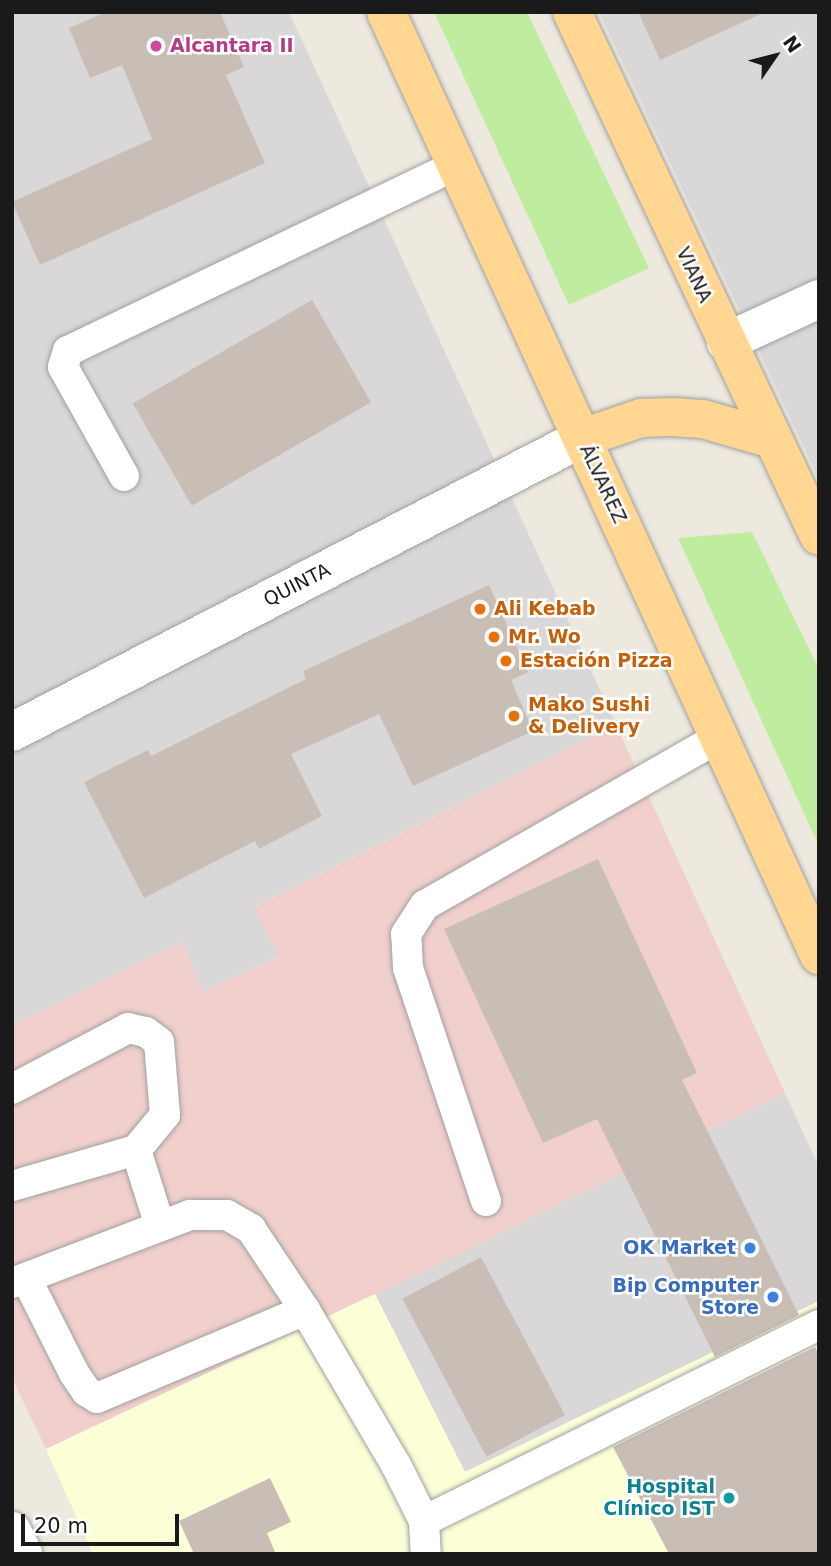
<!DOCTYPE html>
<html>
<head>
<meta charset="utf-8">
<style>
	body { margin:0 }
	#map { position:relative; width:831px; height:1566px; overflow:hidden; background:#ede9df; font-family:"DejaVu Sans",sans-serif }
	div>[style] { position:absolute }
	.residential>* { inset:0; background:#d9d7d7 }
	.commercial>* { inset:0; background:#f0cfcc }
	.education>* { inset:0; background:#fcffd6 }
	.grass>* { inset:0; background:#c0eca0 }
	.building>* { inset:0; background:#c9beb5; transform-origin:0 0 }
	.roads { filter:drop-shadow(0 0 2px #a1a1a1) drop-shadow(0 0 2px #a1a1a1) }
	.lane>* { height:30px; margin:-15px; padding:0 15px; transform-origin:15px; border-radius:15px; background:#fff }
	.street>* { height:38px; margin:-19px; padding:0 19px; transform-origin:19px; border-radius:19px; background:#fff }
	.primary>* { height:38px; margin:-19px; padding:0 19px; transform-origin:19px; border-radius:19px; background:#ffd792 }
	.dots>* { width:19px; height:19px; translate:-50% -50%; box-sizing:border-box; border:4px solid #fff; border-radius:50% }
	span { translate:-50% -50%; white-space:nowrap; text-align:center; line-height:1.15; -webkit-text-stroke:5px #fff; paint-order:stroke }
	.hotel-label { font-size:19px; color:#b23c85; font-weight:700 }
	.left { translate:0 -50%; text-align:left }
	.street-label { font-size:19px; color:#1a1a1a }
	.food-label { font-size:19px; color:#c56008; font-weight:700 }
	.shop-label { font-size:19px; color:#366cbe; font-weight:700 }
	.right { translate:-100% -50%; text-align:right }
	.culture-label { font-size:19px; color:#0d838f; font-weight:700 }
	.frame { position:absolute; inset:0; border:14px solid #1a1a1a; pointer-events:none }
	.north { position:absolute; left:740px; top:21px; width:70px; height:70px; -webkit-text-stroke:5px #fff; paint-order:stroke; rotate:55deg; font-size:19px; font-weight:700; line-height:28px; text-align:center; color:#1a1a1a }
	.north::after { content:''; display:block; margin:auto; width:24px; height:32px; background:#1a1a1a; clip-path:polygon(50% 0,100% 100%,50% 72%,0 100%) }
	.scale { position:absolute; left:21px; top:1514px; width:158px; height:32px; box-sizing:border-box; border:4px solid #1a1a1a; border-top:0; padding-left:9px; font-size:21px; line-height:24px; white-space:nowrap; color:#1a1a1a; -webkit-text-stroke:5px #fff; paint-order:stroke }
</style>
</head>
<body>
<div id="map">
	<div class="residential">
		<div style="clip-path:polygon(12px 12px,289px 12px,616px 725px,256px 906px,279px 956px,203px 992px,182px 942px,12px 1025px)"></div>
		<div style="clip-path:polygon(599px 12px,819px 12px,819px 479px)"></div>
		<div style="clip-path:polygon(785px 1093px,819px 1167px,819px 1301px,465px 1472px,375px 1294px)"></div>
	</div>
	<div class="commercial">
		<div style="clip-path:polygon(616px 725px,785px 1093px,420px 1273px,46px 1449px,12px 1378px,12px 1025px,182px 942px,203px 992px,278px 957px,255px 907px)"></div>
	</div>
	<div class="education">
		<div style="clip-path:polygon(375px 1294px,465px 1472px,819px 1301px,819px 1554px,93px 1554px,46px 1449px)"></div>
	</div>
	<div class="grass">
		<div style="clip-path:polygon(434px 12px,527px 12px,649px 268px,569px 305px)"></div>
		<div style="clip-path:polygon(752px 532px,819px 669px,819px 846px,678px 538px)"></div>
	</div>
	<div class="building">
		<div style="clip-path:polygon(106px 12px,220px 12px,244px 67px,226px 75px,265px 163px,40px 265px,12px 202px,152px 139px,122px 65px,90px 78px,69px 28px)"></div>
		<div style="clip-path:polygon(638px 12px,765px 12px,660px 60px)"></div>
		<div style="left:312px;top:300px;width:118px;height:207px;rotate:60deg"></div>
		<div style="clip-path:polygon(489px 585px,528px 672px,511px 680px,533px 731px,413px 786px,379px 714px,291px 754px,322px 816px,259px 849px,255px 841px,144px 898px,84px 782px,148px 750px,151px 756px,306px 679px,303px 671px)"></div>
		<div style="clip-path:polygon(598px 859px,697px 1073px,682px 1080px,799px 1315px,715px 1357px,597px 1119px,543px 1143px,444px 929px)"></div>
		<div style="left:481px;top:1257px;width:179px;height:89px;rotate:62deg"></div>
		<div style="clip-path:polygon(815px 1347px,819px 1354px,819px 1554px,669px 1554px,613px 1447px)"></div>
		<div style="clip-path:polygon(270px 1478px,291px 1522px,267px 1533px,276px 1554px,194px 1554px,179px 1521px)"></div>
	</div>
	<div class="roads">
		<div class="lane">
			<div style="left:124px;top:476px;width:125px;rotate:-119.2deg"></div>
			<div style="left:63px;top:367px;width:17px;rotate:-73deg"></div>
			<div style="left:68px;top:351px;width:430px;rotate:-25.6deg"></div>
			<div style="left:12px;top:1089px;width:131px;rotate:-27.7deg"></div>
			<div style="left:128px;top:1028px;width:18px;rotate:13deg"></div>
			<div style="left:146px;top:1032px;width:16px;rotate:38deg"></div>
			<div style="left:159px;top:1042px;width:73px;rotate:85.3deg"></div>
			<div style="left:165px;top:1115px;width:45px;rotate:129.6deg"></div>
			<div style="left:136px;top:1150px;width:129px;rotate:163.8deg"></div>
			<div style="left:136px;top:1150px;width:80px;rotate:72.5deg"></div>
			<div style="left:486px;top:1201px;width:246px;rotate:-108.5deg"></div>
			<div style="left:408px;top:968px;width:34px;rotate:-93deg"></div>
			<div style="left:406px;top:934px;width:35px;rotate:-57deg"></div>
			<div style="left:425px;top:905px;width:339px;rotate:-29.7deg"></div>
			<div style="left:26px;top:1278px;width:106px;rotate:63.2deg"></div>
			<div style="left:74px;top:1373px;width:22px;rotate:56deg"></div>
			<div style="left:86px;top:1391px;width:13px;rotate:32deg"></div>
			<div style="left:97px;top:1398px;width:226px;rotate:-22.9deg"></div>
			<div style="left:12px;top:1283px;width:191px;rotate:-20.9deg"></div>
			<div style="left:190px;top:1215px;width:37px"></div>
			<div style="left:227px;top:1215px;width:28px;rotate:30deg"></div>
			<div style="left:251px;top:1229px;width:97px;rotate:56.3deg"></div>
			<div style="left:305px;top:1310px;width:180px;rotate:59.6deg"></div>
			<div style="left:396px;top:1465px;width:63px;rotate:63.4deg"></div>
			<div style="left:424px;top:1521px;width:33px;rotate:87deg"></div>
			<div style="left:424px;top:1521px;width:441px;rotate:-26.4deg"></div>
		</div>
		<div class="street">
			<div style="left:726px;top:342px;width:102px;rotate:-24.8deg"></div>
			<div style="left:12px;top:732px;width:641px;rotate:-27.28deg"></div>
			<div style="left:12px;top:1531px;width:25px;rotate:64deg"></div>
		</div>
		<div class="primary">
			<div style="left:386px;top:12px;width:1038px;rotate:65.34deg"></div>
			<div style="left:572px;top:12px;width:579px;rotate:64.76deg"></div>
			<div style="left:582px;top:438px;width:62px;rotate:-18.7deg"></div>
			<div style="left:641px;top:418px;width:32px;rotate:-2deg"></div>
			<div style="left:673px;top:417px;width:30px;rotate:4deg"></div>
			<div style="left:703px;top:419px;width:72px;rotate:16.2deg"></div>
		</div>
	</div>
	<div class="dots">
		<div style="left:156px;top:46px;background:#d1479c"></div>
		<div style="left:480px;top:609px;background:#e8710a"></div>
		<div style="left:494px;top:637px;background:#e8710a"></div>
		<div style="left:506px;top:661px;background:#e8710a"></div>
		<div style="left:514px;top:716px;background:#e8710a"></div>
		<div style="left:750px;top:1248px;background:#3f7fe0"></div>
		<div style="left:773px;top:1297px;background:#3f7fe0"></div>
		<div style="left:729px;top:1498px;background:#0f9aa8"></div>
	</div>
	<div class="hotel-label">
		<span class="left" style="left:170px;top:46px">Alcantara II</span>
	</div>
	<div class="street-label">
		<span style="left:694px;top:275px;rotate:65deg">VIANA</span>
		<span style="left:603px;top:484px;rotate:65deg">ÁLVAREZ</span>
		<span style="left:297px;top:585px;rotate:-27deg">QUINTA</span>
	</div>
	<div class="food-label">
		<span class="left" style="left:494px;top:609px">Ali Kebab</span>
		<span class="left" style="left:508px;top:637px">Mr. Wo</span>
		<span class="left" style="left:520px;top:661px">Estación Pizza</span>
		<span class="left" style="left:528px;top:716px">Mako Sushi<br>&amp; Delivery</span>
	</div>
	<div class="shop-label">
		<span class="right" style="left:736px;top:1248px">OK Market</span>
		<span class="right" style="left:759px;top:1297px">Bip Computer<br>Store</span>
	</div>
	<div class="culture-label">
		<span class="right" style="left:715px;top:1498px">Hospital<br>Clínico IST</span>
	</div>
	<div class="frame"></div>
	<div class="north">N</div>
	<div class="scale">20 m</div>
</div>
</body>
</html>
